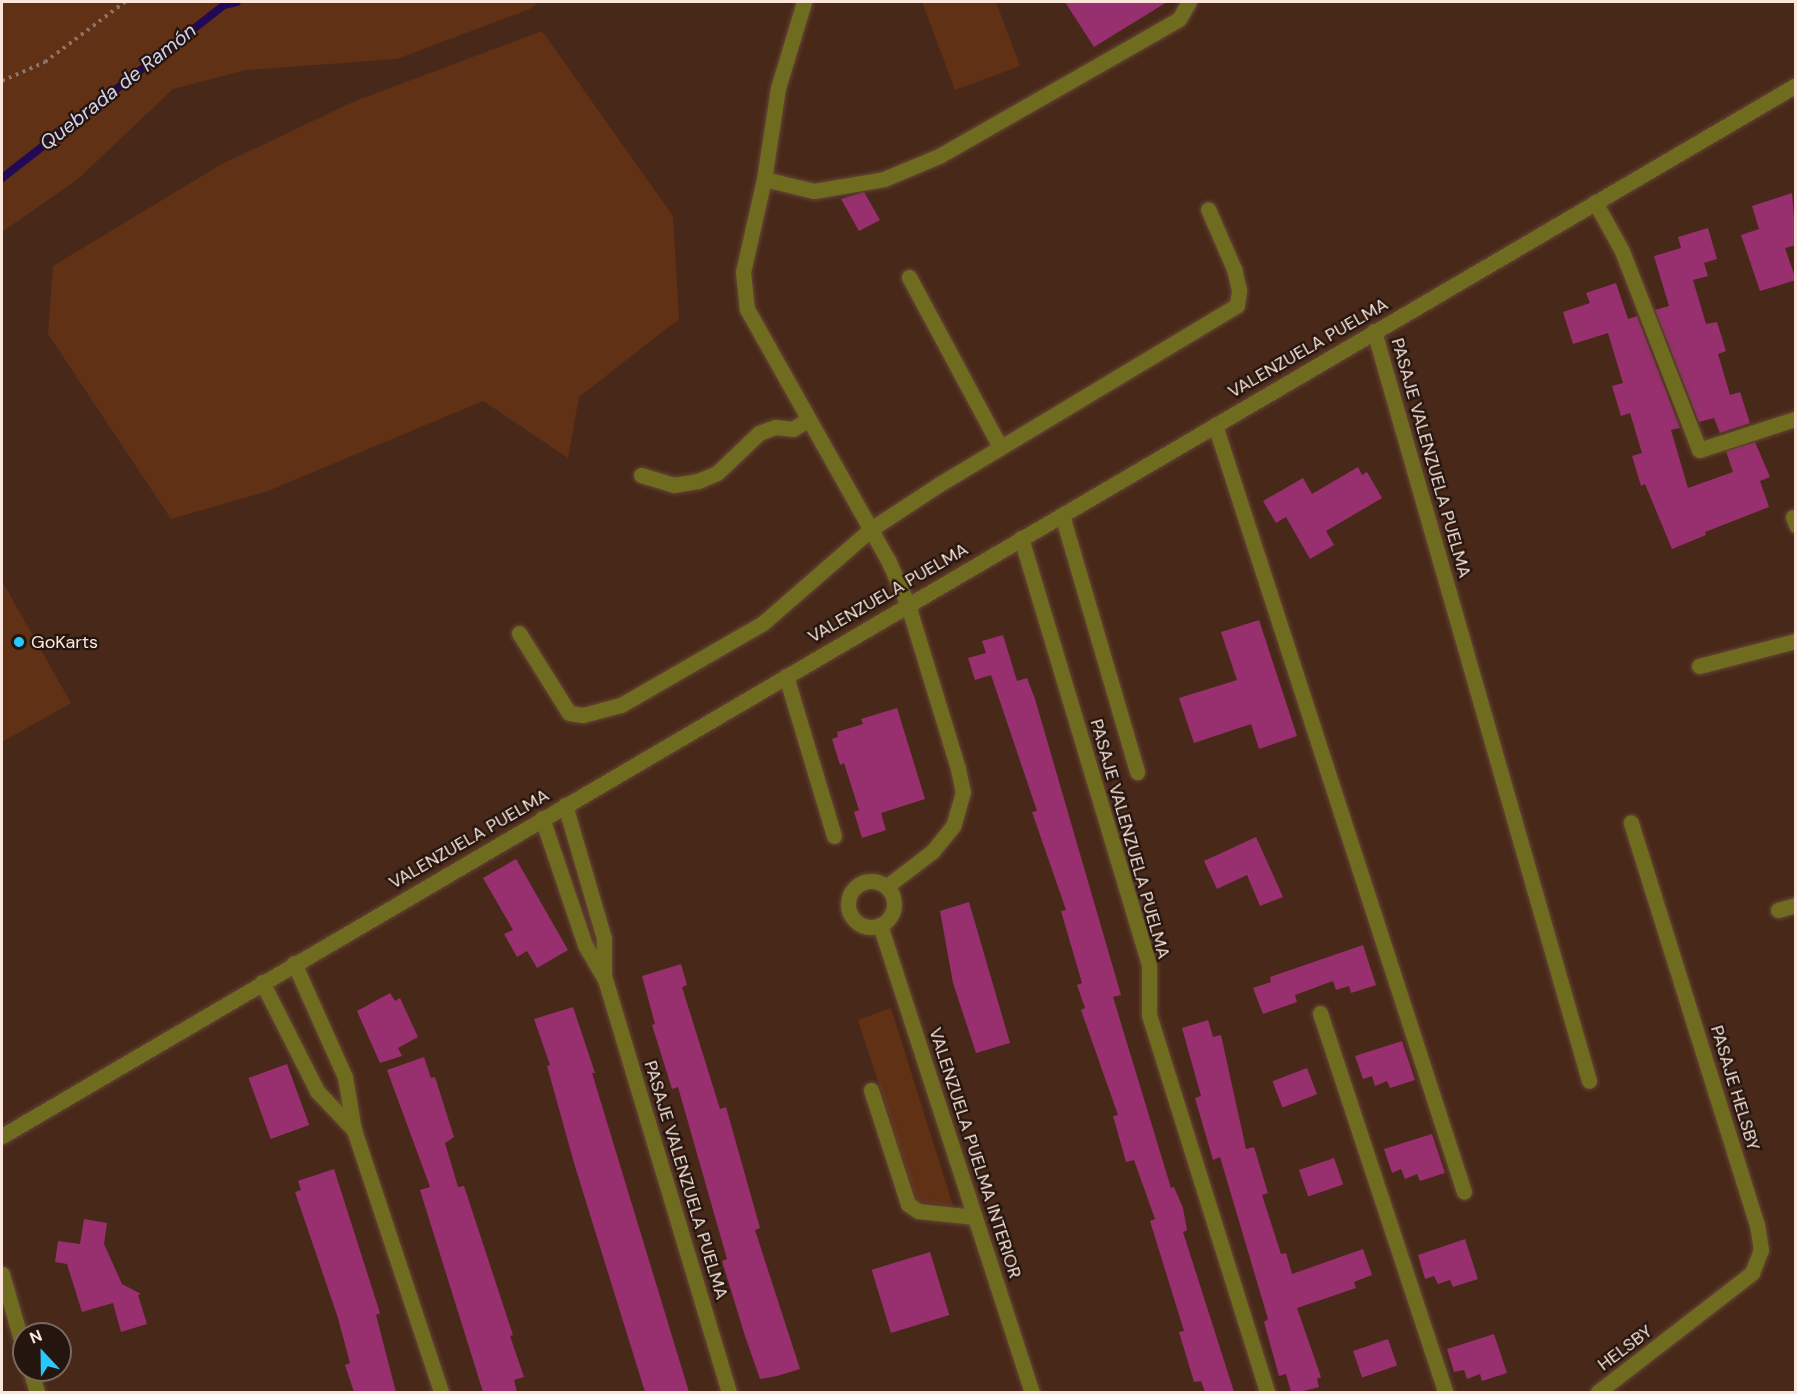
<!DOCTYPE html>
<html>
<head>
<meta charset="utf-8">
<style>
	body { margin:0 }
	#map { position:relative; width:1797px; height:1394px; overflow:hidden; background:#482818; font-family:"DM Sans",sans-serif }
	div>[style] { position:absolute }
	.green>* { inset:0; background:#613116 }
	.stream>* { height:8px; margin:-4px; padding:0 4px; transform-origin:4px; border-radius:4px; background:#210955 }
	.building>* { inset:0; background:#98306f; transform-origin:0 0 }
	.path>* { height:4px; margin-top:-2px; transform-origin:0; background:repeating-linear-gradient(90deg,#8e7265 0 3px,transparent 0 7.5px) }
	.roads { filter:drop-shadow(0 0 2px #654637) drop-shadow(0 0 2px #654637) }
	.minor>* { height:15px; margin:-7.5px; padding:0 7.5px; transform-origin:7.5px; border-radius:7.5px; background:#6f6c20 }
	.minor>.ring { margin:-7.5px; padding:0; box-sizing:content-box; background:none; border:15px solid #6f6c20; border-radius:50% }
	.dots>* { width:16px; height:16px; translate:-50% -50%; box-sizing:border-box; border:3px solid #24150e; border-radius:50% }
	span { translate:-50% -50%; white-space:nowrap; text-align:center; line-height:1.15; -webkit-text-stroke:4.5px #24150e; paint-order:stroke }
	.street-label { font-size:18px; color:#fce6dc }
	.poi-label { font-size:18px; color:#fce6dc }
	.left { translate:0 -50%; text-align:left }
	.water-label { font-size:20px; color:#d2d1ec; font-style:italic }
	.frame { position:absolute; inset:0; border:3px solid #fce6dc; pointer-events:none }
	.north { position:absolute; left:12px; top:1322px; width:60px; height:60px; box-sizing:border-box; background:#24150e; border:2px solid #7a6960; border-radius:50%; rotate:338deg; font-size:16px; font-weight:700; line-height:24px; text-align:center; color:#fce6dc }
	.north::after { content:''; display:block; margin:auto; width:21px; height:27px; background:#25c9fe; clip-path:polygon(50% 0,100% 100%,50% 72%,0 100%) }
</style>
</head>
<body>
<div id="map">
	<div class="green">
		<div style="clip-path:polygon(2px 2px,538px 2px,530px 9px,397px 59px,246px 70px,173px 89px,78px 179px,2px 232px)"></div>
		<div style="clip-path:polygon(922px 2px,996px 2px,1020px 66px,955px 90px)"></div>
		<div style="clip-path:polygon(542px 31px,673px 216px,679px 319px,579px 397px,568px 458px,483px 401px,268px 491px,171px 519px,48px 334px,53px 266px,220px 165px,355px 101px)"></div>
		<div style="clip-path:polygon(2px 581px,71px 703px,2px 742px)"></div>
		<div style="clip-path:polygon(891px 1008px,953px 1206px,917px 1201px,858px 1020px)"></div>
	</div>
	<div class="stream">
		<div style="left:2px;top:178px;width:281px;rotate:-37.9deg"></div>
		<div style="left:224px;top:5px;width:13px;rotate:-13deg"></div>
	</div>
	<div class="building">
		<div style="clip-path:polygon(1065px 2px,1167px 2px,1094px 47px)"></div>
		<div style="clip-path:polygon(864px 192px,880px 220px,859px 231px,841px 199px)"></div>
		<div style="clip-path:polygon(1792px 193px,1796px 245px,1785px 248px,1796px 280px,1760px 291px,1741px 235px,1759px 229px,1752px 206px)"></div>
		<div style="clip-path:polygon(1708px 228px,1717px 259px,1704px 263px,1708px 276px,1693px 280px,1706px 324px,1717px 322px,1726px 351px,1718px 354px,1730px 395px,1740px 392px,1750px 423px,1720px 433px,1714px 418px,1699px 422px,1655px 310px,1669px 306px,1654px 256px,1681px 248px,1678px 237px)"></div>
		<div style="clip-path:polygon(1616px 283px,1628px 319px,1637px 316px,1680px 428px,1671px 430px,1688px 488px,1733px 472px,1726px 451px,1755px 442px,1770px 477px,1760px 481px,1769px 507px,1705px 532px,1706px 535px,1672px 549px,1645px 484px,1641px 486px,1632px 456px,1642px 453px,1630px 413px,1621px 416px,1612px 386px,1623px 383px,1608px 333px,1573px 344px,1563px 312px,1590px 303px,1586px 293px)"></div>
		<div style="clip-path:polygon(1358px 467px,1362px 475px,1367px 472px,1382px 498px,1326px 531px,1334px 545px,1310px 559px,1286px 517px,1276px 523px,1263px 501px,1303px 478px,1312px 494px)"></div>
		<div style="clip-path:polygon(1259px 620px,1297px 736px,1259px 749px,1251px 724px,1194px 743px,1179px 698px,1237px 680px,1221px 632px)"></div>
		<div style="clip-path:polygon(1003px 635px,1017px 681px,1027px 678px,1035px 699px,1121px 995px,1113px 997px,1171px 1188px,1174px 1187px,1183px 1208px,1187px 1230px,1183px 1232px,1234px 1392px,1205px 1392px,1201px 1381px,1194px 1382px,1179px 1332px,1184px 1331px,1150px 1221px,1155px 1219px,1134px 1160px,1126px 1162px,1113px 1116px,1118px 1115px,1081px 1010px,1085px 1008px,1077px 985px,1082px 983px,1061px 911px,1066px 910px,1032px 812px,1037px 811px,991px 675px,975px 680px,968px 658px,986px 653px,982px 641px)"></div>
		<div style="clip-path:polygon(897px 708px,925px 799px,881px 813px,886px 830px,862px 838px,854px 812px,859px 810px,844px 763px,840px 765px,832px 739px,838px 737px,837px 732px,863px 724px,861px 719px)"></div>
		<div style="clip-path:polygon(1256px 837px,1283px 897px,1260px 906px,1247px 875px,1217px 889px,1204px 861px)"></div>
		<div style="clip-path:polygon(516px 859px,568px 950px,537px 968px,527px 951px,517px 957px,504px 934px,513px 930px,483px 878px)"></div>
		<div style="clip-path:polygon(969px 902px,1010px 1043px,976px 1053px,953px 983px,940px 911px)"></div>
		<div style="clip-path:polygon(1363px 945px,1376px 985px,1351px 993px,1349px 986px,1336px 990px,1333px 981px,1295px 995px,1297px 1002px,1263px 1014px,1253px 988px,1271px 982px,1270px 977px)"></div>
		<div style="clip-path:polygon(681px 964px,687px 985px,682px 987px,720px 1109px,726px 1107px,760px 1228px,755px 1230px,800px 1369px,777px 1376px,760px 1379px,745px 1336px,722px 1261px,727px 1259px,678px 1087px,672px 1089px,652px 1025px,655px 1024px,642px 976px)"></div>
		<div style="clip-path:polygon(390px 993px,395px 1001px,400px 998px,418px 1037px,398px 1048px,402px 1056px,380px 1063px,357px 1011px)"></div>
		<div style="clip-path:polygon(573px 1007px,595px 1073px,592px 1073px,689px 1392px,645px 1392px,574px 1163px,547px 1066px,550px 1065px,534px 1019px)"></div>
		<div style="clip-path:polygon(1208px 1020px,1213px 1037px,1221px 1035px,1246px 1149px,1254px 1147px,1268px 1193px,1262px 1195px,1281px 1254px,1286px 1253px,1292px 1274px,1363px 1249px,1372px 1275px,1354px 1282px,1356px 1288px,1297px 1308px,1321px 1377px,1317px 1379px,1319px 1387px,1300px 1392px,1291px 1392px,1286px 1374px,1279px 1376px,1264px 1322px,1268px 1319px,1220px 1157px,1213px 1160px,1195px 1098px,1201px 1096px,1182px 1028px)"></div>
		<div style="clip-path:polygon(1402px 1041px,1415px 1080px,1390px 1088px,1387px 1081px,1375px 1086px,1372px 1076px,1363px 1079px,1355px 1056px)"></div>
		<div style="clip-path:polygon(424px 1057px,431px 1078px,435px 1077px,454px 1137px,445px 1143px,458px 1187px,464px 1186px,513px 1335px,510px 1336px,524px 1377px,514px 1380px,517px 1392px,483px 1392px,420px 1190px,430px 1187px,387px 1070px)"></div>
		<div style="left:287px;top:1064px;width:65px;height:41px;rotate:70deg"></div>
		<div style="left:1307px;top:1068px;width:28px;height:37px;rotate:69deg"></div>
		<div style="clip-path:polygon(1432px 1134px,1445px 1173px,1420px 1181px,1417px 1174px,1405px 1179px,1401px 1169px,1392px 1173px,1384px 1149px)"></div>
		<div style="left:1334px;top:1158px;width:28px;height:37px;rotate:71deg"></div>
		<div style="clip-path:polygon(334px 1169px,380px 1313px,376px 1315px,396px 1392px,354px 1392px,345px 1365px,350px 1363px,338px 1318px,295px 1192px,301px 1190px,298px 1181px)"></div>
		<div style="clip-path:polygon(84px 1219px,107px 1223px,104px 1244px,122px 1284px,141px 1294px,138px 1295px,147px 1324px,121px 1332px,113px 1303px,82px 1312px,67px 1264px,55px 1262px,58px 1241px,80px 1244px)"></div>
		<div style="clip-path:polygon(1465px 1239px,1478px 1279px,1453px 1287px,1450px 1280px,1438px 1284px,1434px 1276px,1425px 1279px,1418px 1255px)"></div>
		<div style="left:930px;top:1252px;width:66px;height:61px;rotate:73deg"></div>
		<div style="clip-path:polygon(1494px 1334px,1507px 1373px,1482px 1381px,1480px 1374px,1467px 1379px,1464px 1370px,1454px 1372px,1447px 1349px)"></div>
		<div style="left:1388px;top:1339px;width:28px;height:37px;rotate:71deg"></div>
	</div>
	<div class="path">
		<div style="left:2px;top:81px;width:47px;rotate:-23.8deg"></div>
		<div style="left:45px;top:62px;width:100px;rotate:-36.9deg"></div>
	</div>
	<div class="roads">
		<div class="minor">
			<div style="left:804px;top:2px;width:90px;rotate:106.8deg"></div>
			<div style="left:778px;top:88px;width:92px;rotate:98.7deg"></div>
			<div style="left:764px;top:179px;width:95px;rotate:102.7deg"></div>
			<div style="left:743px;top:272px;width:37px;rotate:84deg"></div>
			<div style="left:747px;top:309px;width:288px;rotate:60.7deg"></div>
			<div style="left:888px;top:560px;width:49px;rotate:66deg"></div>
			<div style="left:908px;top:605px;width:171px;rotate:73deg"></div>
			<div style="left:958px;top:769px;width:24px;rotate:78deg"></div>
			<div style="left:963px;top:792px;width:35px;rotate:106deg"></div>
			<div style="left:953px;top:826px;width:32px;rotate:129deg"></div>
			<div style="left:933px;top:851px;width:58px;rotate:142.7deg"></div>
			<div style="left:764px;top:179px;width:51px;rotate:13.5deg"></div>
			<div style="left:814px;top:191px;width:71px;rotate:-9.7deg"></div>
			<div style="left:884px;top:179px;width:60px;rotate:-22.7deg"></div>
			<div style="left:939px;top:156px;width:276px;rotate:-29.7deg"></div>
			<div style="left:1179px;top:19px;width:20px;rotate:-60deg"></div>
			<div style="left:1595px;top:202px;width:56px;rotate:61.1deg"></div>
			<div style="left:1622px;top:251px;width:213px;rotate:68.8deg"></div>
			<div style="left:1699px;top:450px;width:101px;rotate:-17.9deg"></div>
			<div style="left:909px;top:277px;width:193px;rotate:61.8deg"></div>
			<div style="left:1374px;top:331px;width:780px;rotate:74deg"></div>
			<div style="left:1215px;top:425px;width:806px;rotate:72.01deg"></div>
			<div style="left:641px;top:475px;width:34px;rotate:17deg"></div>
			<div style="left:673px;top:485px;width:25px;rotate:-9deg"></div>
			<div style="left:698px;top:481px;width:21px;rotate:-23deg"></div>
			<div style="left:717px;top:473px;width:58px;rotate:-43.6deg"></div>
			<div style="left:759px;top:433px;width:17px;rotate:-21deg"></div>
			<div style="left:775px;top:427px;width:18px;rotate:6deg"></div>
			<div style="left:793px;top:429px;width:17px;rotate:-33deg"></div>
			<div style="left:1062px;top:515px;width:268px;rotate:73.7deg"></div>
			<div style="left:1793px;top:517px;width:9px;rotate:69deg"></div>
			<div style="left:1021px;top:538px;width:445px;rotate:73.3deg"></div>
			<div style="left:1149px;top:964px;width:51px;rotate:90deg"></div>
			<div style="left:1149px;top:1015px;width:395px;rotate:72.6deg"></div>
			<div style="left:519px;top:633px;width:94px;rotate:58deg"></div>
			<div style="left:569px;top:713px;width:14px;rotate:8deg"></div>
			<div style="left:583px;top:715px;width:39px;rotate:-15deg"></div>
			<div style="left:621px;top:705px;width:164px;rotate:-30deg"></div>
			<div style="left:763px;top:623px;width:143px;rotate:-41deg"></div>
			<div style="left:871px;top:529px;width:80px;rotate:-33.3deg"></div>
			<div style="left:938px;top:485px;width:349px;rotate:-31deg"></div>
			<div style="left:1237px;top:305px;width:15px;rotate:-82deg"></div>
			<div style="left:1239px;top:290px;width:22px;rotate:-103deg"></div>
			<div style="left:1234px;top:269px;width:65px;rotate:-113.4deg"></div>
			<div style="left:1699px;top:666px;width:100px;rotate:-14.5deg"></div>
			<div style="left:786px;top:676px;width:167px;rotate:73.3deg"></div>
			<div style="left:565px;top:805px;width:139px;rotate:73.7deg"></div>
			<div style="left:604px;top:938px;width:38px;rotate:90deg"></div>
			<div style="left:542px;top:818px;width:134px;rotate:71.3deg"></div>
			<div style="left:585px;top:945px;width:39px;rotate:60deg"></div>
			<div style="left:605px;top:979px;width:431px;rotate:73.3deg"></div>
			<div class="ring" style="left:848px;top:881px;width:31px;height:31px"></div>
			<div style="left:1778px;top:910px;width:19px;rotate:-16deg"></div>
			<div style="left:880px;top:925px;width:491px;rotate:72deg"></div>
			<div style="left:294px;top:963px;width:125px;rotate:65.9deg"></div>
			<div style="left:345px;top:1077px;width:54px;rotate:80.4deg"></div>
			<div style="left:354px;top:1130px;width:276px;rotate:71.6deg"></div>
			<div style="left:262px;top:982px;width:122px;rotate:63.2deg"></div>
			<div style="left:317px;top:1091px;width:54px;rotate:46.5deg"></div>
			<div style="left:1320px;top:1013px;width:399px;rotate:71.7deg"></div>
			<div style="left:871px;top:1090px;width:120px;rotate:72deg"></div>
			<div style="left:908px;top:1204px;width:12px;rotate:35deg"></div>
			<div style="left:918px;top:1211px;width:57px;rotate:6deg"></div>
			<div style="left:2px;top:1136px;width:2079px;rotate:-30.36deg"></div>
			<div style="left:2px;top:1274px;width:79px;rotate:73.9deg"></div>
			<div style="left:30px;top:1370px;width:23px;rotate:72deg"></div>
			<div style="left:1598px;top:1392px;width:195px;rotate:-37.7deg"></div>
			<div style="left:1752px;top:1273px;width:25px;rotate:-69deg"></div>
			<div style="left:1761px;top:1250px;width:25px;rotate:-99deg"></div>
			<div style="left:1757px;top:1225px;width:422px;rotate:-107.4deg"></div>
		</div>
	</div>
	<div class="dots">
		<div style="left:19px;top:642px;background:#25c9fe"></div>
	</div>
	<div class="street-label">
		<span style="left:1308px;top:348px;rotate:-30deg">VALENZUELA PUELMA</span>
		<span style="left:1431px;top:458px;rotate:74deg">PASAJE VALENZUELA PUELMA</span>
		<span style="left:888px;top:593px;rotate:-30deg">VALENZUELA PUELMA</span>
		<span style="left:469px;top:839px;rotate:-30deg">VALENZUELA PUELMA</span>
		<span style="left:1130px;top:839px;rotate:74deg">PASAJE VALENZUELA PUELMA</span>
		<span style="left:1735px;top:1088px;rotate:73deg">PASAJE HELSBY</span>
		<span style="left:975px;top:1153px;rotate:72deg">VALENZUELA PUELMA INTERIOR</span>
		<span style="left:686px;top:1180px;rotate:73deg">PASAJE VALENZUELA PUELMA</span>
		<span style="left:1625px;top:1348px;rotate:-37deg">HELSBY</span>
	</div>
	<div class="poi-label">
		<span class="left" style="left:31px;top:642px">GoKarts</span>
	</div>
	<div class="water-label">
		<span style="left:118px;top:87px;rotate:-38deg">Quebrada de Ramón</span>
	</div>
	<div class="frame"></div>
	<div class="north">N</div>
</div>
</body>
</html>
